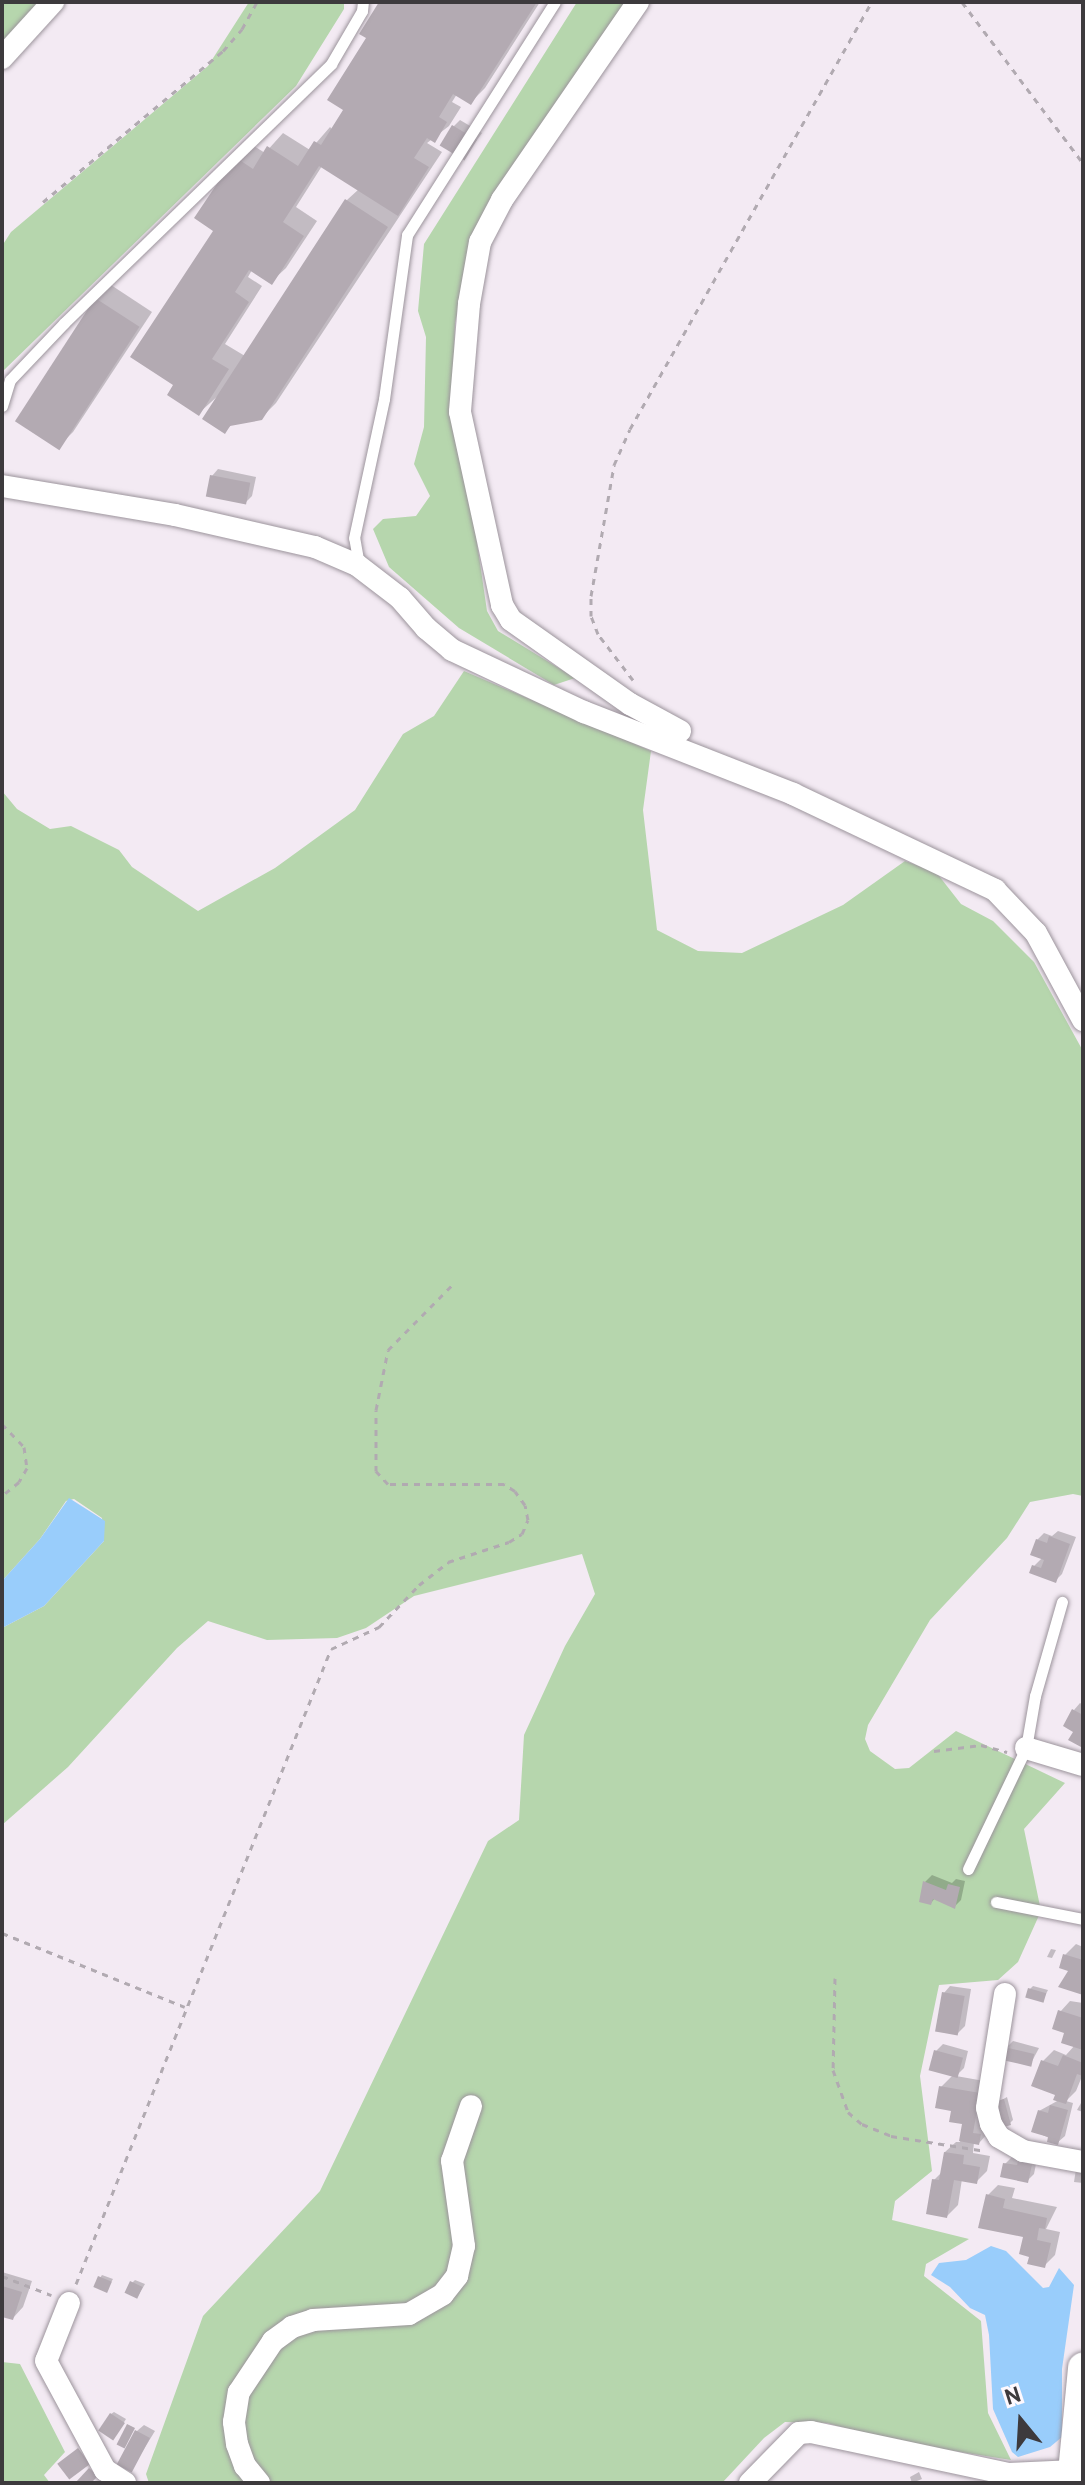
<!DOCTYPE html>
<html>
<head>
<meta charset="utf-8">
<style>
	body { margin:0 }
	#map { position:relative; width:1085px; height:2485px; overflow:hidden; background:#f3eaf3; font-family:Overpass,sans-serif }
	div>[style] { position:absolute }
	.green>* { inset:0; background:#b6d6ad }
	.water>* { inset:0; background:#99cdfb }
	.shadow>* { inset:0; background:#0003 }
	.building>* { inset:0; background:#b3aab2; transform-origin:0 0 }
	.path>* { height:3px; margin-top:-1.5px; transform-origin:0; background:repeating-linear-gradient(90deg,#b1aab1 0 6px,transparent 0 12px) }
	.roads { filter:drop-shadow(0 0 2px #9c949c) drop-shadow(0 0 2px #9c949c) }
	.lane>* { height:11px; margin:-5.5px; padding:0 5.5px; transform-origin:5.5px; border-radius:5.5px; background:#fff }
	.street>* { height:22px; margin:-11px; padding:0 11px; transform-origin:11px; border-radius:11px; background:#fff }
	.secondary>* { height:30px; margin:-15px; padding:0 15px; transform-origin:15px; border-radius:15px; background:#fff }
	span { translate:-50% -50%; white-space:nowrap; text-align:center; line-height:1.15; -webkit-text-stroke:8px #fef9fe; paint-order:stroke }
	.frame { position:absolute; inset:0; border:4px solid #3d3a3d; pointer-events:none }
	.north { position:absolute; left:981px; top:2381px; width:80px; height:80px; -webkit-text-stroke:6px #fef9fe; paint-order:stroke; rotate:342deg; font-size:22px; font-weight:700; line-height:32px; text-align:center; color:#3d3a3d }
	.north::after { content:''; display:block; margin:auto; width:28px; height:36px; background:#3d3a3d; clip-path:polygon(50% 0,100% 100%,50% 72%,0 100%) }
</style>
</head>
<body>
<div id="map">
	<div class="green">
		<div style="clip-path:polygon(2px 2px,38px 2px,2px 52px)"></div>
		<div style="clip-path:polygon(249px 2px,344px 2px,344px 9px,296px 86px,2px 372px,2px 246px,11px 232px,208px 66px)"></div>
		<div style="clip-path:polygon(577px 2px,630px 2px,474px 239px,455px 323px,452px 427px,474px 522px,487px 611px,498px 631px,575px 678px,554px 685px,459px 628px,389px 567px,373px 529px,383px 519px,416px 516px,430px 496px,414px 464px,424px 427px,426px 337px,418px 311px,424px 244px)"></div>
		<div style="clip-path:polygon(464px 671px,651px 751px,643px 810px,657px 930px,698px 951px,742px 953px,843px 905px,905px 861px,936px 872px,961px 904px,993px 921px,1034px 962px,1083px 1051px,1083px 1496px,1073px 1494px,1030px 1502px,1007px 1538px,930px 1620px,868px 1725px,865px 1739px,870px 1751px,895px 1769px,909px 1768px,956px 1731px,1065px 1783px,1024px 1829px,1041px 1911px,1018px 1962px,998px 1980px,939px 1985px,920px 2076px,932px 2171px,895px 2201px,892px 2220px,969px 2239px,926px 2264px,924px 2276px,981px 2321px,988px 2413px,1011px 2460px,891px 2441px,827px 2423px,785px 2422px,764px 2438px,722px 2483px,149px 2483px,146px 2474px,203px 2316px,320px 2191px,488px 1841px,519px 1820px,524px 1735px,565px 1646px,595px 1594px,582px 1554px,414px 1596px,366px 1628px,337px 1638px,267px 1640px,208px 1621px,177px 1648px,68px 1767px,2px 1825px,2px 1628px,44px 1606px,104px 1541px,102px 1518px,74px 1499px,66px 1501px,40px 1539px,2px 1581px,2px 791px,17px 809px,50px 829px,71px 826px,119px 850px,132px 867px,198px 911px,275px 868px,355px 810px,403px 734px,434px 716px)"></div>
		<div style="clip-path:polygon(2px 2362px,20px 2364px,65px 2452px,44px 2475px,50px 2483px,2px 2483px)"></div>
	</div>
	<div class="water">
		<div style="clip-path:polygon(69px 1498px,105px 1521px,104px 1541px,44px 1606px,2px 1628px,2px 1581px,40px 1539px)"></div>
		<div style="clip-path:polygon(991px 2246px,1006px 2251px,1043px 2288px,1049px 2287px,1059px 2268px,1074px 2285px,1062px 2369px,1062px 2437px,1050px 2447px,1018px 2457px,1012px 2452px,993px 2409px,989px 2335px,985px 2315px,970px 2308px,950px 2287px,931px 2275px,939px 2263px,966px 2260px)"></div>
	</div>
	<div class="shadow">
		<div style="clip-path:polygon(evenodd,382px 2px,540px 2px,485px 88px,470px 103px,457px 94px,452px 102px,461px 107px,449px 126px,427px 143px,442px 152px,276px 403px,261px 418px,233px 423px,225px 432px,220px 394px,199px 413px,176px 384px,216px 230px,197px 218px,251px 144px,265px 153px,283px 133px,310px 150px,330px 127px,333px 130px,346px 110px,382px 2px,322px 166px,359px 189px,347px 200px,245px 356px,225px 344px,262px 286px,248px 277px,252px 270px,271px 282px,286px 268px,317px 221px,296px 207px,322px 166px)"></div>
		<div style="clip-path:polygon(460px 120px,482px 133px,464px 158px,453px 127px)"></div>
		<div style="clip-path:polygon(111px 285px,152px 312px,73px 432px,58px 447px,96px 299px)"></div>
		<div style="clip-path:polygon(218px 469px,256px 477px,252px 496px,245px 503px,212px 476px)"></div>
		<div style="clip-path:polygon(1058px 1531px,1076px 1537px,1062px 1574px,1055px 1581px,1034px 1566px,1043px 1557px,1037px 1540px,1044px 1533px,1052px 1536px)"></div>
		<div style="clip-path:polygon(1080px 1703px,1083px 1705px,1081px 1744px,1074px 1710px)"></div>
		<div style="clip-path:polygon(932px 1875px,952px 1883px,956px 1879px,965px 1881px,961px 1900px,954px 1907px,935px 1898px,931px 1903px,921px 1901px,925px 1882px)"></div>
		<div style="clip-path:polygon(1076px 1944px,1083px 1947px,1083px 1993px,1065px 1955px)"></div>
		<div style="clip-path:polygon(1051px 1949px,1056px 1950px,1052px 1958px,1047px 1957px)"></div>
		<div style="clip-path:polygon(950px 1986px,971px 1989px,965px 2026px,958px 2033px,944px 1993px)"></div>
		<div style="clip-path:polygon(1033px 1986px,1048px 1990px,1043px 2000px,1030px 1989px)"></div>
		<div style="clip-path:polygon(1070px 2001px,1083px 2003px,1083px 2074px,1076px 2091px,1066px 2101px,1073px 2103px,1065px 2136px,1058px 2142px,1034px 2131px,1039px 2111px,1059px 2100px,1043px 2061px,1054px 2050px,1066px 2055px,1075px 2045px,1060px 2012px)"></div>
		<div style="clip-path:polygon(1013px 2041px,1039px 2048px,1030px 2065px,1006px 2048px)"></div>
		<div style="clip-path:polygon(943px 2044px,968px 2051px,964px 2068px,956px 2076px,990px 2082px,989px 2132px,979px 2143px,974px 2142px,973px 2153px,990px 2156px,987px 2171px,976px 2182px,962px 2179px,958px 2205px,947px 2216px,934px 2180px,942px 2172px,945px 2152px,956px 2142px,960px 2142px,964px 2122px,941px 2087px,954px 2074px,936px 2051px)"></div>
		<div style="clip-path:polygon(1007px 2097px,1013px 2120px,1010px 2123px,998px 2102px)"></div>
		<div style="clip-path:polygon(1081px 2103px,1083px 2103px,1083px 2112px,1077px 2110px)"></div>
		<div style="clip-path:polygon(1038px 2154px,1034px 2174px,1027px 2181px,1005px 2164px,1012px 2157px)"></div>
		<div style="clip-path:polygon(1083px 2162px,1083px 2183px,1074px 2182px,1076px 2169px)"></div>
		<div style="clip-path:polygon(998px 2185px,1015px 2188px,1012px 2198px,1057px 2207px,1046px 2229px,1060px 2232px,1055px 2255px,1044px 2266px,1031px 2255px,1025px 2236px,988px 2195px)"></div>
		<div style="clip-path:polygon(2px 2272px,32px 2281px,23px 2307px,13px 2318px,2px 2315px)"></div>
		<div style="clip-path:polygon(102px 2275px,113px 2279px,107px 2290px,100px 2278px)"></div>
		<div style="clip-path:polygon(135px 2280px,145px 2284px,138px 2296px,132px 2283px)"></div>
		<div style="clip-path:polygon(114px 2412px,126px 2419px,116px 2435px,111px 2414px)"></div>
		<div style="clip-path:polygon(144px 2425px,155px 2431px,131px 2470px,137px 2431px)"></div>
		<div style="clip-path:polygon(919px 2472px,922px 2479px,912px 2483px,910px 2477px)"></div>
	</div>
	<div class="building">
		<div style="clip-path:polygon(379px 2px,537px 2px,471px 105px,453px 94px,439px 117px,447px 122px,435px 143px,427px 138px,414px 158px,429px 167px,398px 216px,319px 166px,283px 222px,304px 236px,272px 285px,249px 270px,235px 292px,249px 302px,212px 359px,229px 369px,199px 416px,167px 395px,173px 385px,130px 357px,213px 231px,194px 218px,235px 157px,253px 169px,267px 146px,298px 166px,314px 141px,321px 145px,343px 110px,327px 100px,366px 38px,359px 34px)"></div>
		<div style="left:452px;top:125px;width:29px;height:24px;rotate:31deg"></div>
		<div style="clip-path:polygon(345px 199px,388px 227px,262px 420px,230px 426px,225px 434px,202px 419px)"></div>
		<div style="left:95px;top:298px;width:53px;height:147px;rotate:33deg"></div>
		<div style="left:210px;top:475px;width:41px;height:22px;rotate:11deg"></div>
		<div style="clip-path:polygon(1049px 1536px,1070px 1544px,1056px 1583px,1029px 1573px,1032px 1565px,1041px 1568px,1044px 1560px,1030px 1555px,1036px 1539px,1047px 1543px)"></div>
		<div style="clip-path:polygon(1072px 1709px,1083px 1715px,1081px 1747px,1068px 1740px,1073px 1732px,1063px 1726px)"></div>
		<div style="clip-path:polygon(923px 1881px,946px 1890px,948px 1884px,960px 1887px,955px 1909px,933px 1899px,931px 1905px,919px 1902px)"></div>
		<div style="clip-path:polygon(1063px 1954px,1083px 1960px,1083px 1995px,1058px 1987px,1068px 1971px,1059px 1968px)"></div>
		<div style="left:1028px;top:1988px;width:19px;height:10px;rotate:16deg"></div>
		<div style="left:942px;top:1992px;width:23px;height:40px;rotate:10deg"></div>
		<div style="clip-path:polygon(1058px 2010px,1083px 2018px,1083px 2050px,1061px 2043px,1064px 2033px,1052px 2029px)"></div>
		<div style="left:1004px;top:2047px;width:31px;height:13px;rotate:13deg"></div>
		<div style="left:934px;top:2050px;width:30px;height:21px;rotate:15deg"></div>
		<div style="clip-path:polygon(1063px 2055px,1083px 2063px,1083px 2076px,1077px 2074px,1066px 2104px,1053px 2100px,1055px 2095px,1031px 2086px,1041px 2060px,1058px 2066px)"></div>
		<div style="clip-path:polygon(939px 2086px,980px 2093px,973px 2133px,981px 2134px,979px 2145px,959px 2141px,962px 2124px,949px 2122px,951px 2111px,935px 2108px)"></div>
		<div style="left:1004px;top:2099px;width:27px;height:8px;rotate:75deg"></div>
		<div style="clip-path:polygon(1050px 2105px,1068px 2110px,1058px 2145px,1047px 2142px,1048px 2137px,1031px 2132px,1038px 2110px,1048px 2113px)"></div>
		<div style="clip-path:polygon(944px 2152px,964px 2155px,963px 2164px,980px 2167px,977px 2184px,954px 2180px,947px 2218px,926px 2214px,932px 2179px,939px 2180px)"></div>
		<div style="clip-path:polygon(1019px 2157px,1033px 2160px,1028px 2183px,1000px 2177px,1003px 2163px,1017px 2165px)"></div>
		<div style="clip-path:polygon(986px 2194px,1005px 2199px,1003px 2208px,1047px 2218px,1045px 2229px,1039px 2228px,1037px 2240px,1051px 2243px,1045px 2268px,1027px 2264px,1029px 2257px,1019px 2254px,1023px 2237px,978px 2228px)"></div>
		<div style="left:98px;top:2276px;width:15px;height:12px;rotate:23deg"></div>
		<div style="left:130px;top:2281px;width:14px;height:13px;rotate:25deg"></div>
		<div style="clip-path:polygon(2px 2286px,22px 2292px,13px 2320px,2px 2317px)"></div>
		<div style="left:110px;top:2413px;width:18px;height:21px;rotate:34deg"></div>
		<div style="left:127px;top:2424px;width:9px;height:23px;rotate:27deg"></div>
		<div style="left:135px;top:2430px;width:17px;height:39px;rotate:28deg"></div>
		<div style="left:78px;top:2448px;width:20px;height:26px;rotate:53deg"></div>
		<div style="clip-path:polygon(89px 2468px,98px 2476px,91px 2483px,75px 2483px)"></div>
	</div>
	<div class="path">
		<div style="left:962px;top:2px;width:201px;rotate:53.1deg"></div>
		<div style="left:43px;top:202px;width:235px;rotate:-40deg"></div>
		<div style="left:223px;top:51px;width:29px;rotate:-49deg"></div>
		<div style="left:242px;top:29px;width:31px;rotate:-61deg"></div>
		<div style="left:633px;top:680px;width:58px;rotate:-127.3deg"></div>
		<div style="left:598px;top:634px;width:19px;rotate:-111deg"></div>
		<div style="left:591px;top:616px;width:20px;rotate:-90deg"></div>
		<div style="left:591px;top:596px;width:133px;rotate:-80deg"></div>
		<div style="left:614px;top:465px;width:39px;rotate:-66deg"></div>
		<div style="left:630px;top:429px;width:491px;rotate:-60.5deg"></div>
		<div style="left:2px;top:1424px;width:32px;rotate:46deg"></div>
		<div style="left:24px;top:1447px;width:21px;rotate:82deg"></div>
		<div style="left:27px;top:1468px;width:16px;rotate:120deg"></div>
		<div style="left:19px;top:1482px;width:22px;rotate:141deg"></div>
		<div style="left:934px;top:1751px;width:47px;rotate:-7.3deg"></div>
		<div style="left:981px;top:1745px;width:27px;rotate:15deg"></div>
		<div style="left:2px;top:1933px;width:197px;rotate:22deg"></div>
		<div style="left:835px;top:1978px;width:92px;rotate:91.2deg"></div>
		<div style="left:833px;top:2070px;width:45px;rotate:70.3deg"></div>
		<div style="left:848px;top:2112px;width:18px;rotate:41deg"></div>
		<div style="left:862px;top:2124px;width:31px;rotate:22deg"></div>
		<div style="left:891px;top:2136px;width:96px;rotate:9deg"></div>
		<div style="left:2px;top:2276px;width:53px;rotate:21.2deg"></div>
		<div style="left:76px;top:2284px;width:684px;rotate:-68.12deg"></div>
		<div style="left:331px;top:1649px;width:53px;rotate:-24.6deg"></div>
		<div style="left:379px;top:1627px;width:58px;rotate:-46.4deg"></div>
		<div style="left:419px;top:1585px;width:37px;rotate:-38deg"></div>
		<div style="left:448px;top:1562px;width:64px;rotate:-18.2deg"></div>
		<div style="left:509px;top:1542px;width:15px;rotate:-32deg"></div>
		<div style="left:522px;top:1534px;width:15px;rotate:-67deg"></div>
		<div style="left:528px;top:1520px;width:15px;rotate:-101deg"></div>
		<div style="left:525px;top:1505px;width:17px;rotate:-126deg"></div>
		<div style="left:515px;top:1491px;width:13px;rotate:-148deg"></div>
		<div style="left:504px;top:1484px;width:116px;rotate:180deg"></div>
		<div style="left:388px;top:1484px;width:18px;rotate:-133deg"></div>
		<div style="left:376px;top:1471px;width:61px;rotate:-90deg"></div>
		<div style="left:376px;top:1410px;width:61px;rotate:-78.7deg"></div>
		<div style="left:388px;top:1350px;width:91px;rotate:-45.4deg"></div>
	</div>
	<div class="roads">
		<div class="lane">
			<div style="left:2px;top:406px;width:27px;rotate:-73deg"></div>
			<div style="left:10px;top:380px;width:79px;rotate:-46.5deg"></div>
			<div style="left:64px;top:323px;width:372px;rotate:-44.1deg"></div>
			<div style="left:331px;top:64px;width:61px;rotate:-59.7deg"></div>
			<div style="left:362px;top:11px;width:9px;rotate:-84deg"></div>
			<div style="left:359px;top:565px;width:27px;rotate:-100deg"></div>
			<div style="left:354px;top:538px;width:142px;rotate:-77.8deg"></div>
			<div style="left:384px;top:399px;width:166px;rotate:-82deg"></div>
			<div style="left:407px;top:235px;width:276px;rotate:-57.6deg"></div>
			<div style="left:968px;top:1869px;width:134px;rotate:-64.4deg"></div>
			<div style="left:1026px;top:1748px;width:53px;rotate:-80.2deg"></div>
			<div style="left:1035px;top:1696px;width:98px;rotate:-74deg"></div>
			<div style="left:996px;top:1902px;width:89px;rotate:11.1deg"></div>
		</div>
		<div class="street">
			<div style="left:638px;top:2px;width:240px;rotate:124.5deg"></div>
			<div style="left:502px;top:200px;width:47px;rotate:117.6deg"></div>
			<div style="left:480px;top:242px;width:63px;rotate:100.1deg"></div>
			<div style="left:469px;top:304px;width:108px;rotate:94.8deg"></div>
			<div style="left:460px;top:412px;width:198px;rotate:77.7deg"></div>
			<div style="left:502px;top:605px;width:17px;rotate:59deg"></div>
			<div style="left:511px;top:620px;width:146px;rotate:35.2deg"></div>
			<div style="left:630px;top:704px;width:57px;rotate:28.4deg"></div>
			<div style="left:2px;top:58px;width:76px;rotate:-47.7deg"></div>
			<div style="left:2px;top:486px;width:175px;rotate:9.5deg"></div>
			<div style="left:175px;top:515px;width:144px;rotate:12.9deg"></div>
			<div style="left:315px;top:547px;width:46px;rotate:23.2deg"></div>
			<div style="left:357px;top:565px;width:54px;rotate:37.5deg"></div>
			<div style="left:400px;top:598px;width:40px;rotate:49deg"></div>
			<div style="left:426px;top:628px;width:34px;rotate:40deg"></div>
			<div style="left:452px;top:650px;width:146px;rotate:25.2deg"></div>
			<div style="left:584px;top:712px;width:225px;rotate:21.4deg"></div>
			<div style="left:793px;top:794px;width:224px;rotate:25.4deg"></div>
			<div style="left:995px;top:890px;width:59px;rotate:46.4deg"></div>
			<div style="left:1036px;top:933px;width:99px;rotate:61.6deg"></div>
			<div style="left:1026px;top:1748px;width:59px;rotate:16.6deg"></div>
			<div style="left:1005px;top:1994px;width:115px;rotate:99deg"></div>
			<div style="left:987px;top:2108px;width:16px;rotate:76deg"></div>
			<div style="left:991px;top:2124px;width:15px;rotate:58deg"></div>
			<div style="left:999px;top:2137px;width:28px;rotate:30deg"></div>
			<div style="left:1023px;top:2151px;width:61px;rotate:10.4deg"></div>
			<div style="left:69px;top:2303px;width:62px;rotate:111.6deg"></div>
			<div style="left:46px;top:2361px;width:124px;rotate:61.6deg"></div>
			<div style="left:105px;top:2470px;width:24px;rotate:33deg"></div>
			<div style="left:259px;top:2483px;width:22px;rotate:-129deg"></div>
			<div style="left:245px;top:2466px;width:23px;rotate:-110deg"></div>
			<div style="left:237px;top:2444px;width:22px;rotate:-98deg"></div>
			<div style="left:234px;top:2422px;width:30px;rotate:-81deg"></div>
			<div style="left:239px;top:2392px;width:61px;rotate:-56.3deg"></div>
			<div style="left:273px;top:2341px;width:24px;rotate:-36deg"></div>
			<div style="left:292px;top:2327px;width:22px;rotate:-18deg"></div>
			<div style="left:313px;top:2320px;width:96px;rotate:-3.6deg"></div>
			<div style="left:409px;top:2314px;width:39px;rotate:-30deg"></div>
			<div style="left:443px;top:2294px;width:23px;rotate:-52deg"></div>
			<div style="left:457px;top:2276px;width:31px;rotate:-77deg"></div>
			<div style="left:464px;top:2246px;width:86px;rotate:-98deg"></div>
			<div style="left:452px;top:2161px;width:58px;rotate:-70.9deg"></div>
			<div style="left:750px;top:2483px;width:70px;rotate:-45.6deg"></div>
			<div style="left:799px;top:2433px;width:12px;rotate:-5deg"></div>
			<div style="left:811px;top:2432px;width:202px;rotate:12deg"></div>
			<div style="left:1009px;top:2474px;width:66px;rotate:-2.6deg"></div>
		</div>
		<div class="secondary">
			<div style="left:1072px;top:2483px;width:116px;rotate:-84.5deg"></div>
		</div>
	</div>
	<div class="frame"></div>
	<div class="north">N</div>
</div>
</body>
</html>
